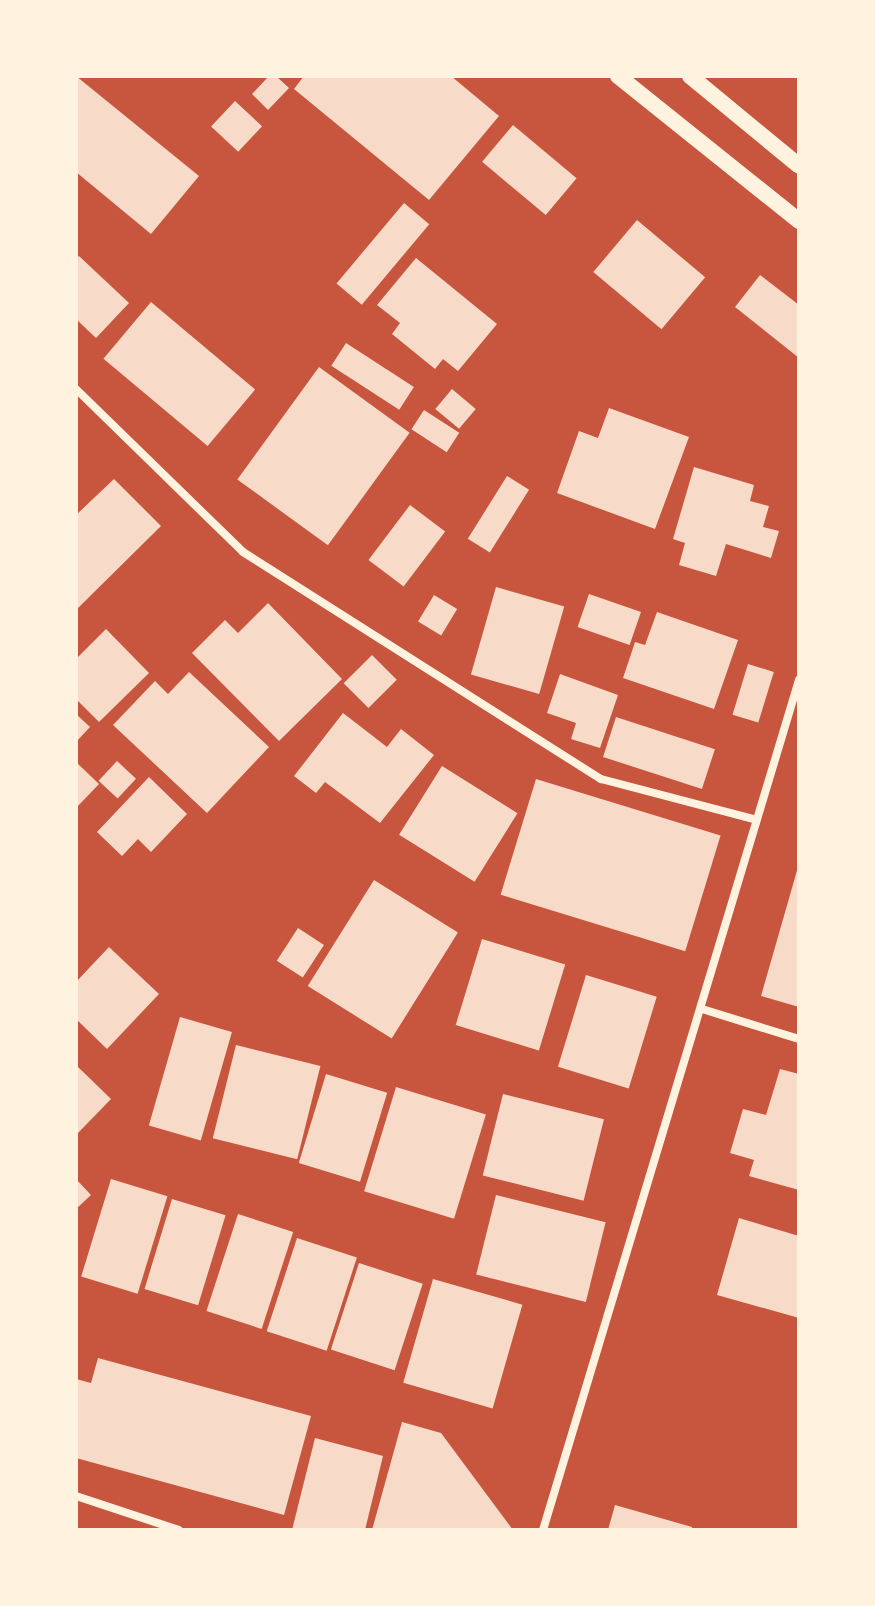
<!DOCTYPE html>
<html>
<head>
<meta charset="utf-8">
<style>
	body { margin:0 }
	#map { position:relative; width:875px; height:1606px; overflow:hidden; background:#c8553d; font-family:"Source Serif 4",serif }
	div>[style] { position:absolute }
	.building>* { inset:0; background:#f7dbc8; transform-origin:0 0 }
	.minor>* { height:8px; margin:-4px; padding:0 4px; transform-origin:4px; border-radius:4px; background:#fff3e0 }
	.secondary>* { height:16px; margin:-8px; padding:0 8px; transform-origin:8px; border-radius:8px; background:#fff3e0 }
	span { translate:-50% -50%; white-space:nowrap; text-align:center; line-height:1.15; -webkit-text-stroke:8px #fff3e0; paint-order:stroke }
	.frame { position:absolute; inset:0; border:78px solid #fff3e0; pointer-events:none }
</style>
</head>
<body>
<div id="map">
	<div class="building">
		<div style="clip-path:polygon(76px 76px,199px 176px,151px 234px,76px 172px)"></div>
		<div style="clip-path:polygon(269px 76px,276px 76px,289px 88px,268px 110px,252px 94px)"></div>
		<div style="clip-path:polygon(304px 76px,451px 76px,499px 116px,429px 200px,294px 89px)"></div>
		<div style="left:235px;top:101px;width:37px;height:35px;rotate:43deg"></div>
		<div style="left:513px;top:125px;width:83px;height:48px;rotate:40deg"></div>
		<div style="left:404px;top:203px;width:33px;height:105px;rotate:40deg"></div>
		<div style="left:637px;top:220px;width:89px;height:68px;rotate:40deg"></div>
		<div style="clip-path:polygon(79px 256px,129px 303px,96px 338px,76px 319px,76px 259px)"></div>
		<div style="clip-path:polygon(416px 258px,497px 324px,458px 371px,443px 359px,435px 369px,392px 334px,400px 323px,377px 305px)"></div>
		<div style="clip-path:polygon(760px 275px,799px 305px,799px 358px,735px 307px)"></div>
		<div style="left:151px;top:302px;width:136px;height:74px;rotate:40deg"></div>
		<div style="left:346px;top:343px;width:81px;height:27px;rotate:33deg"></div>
		<div style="left:319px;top:367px;width:112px;height:139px;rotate:36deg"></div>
		<div style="left:452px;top:389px;width:31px;height:26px;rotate:40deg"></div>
		<div style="clip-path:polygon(609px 408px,689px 437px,655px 529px,557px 493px,579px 431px,598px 438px)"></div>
		<div style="left:424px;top:410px;width:42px;height:23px;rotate:33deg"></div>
		<div style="clip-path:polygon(694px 467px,754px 485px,750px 501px,769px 506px,763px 527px,779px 531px,771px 558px,726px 544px,716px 576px,679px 565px,685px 543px,673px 539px)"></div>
		<div style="left:507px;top:476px;width:26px;height:74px;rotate:32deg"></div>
		<div style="clip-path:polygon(114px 479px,161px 526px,76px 610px,76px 515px)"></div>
		<div style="left:410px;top:505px;width:44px;height:69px;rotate:37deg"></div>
		<div style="left:496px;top:587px;width:71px;height:91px;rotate:16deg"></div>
		<div style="left:589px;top:594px;width:55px;height:35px;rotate:19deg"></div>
		<div style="left:434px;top:595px;width:27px;height:31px;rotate:31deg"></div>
		<div style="clip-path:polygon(268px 603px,342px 679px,279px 741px,192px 653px,225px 620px,238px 633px)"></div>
		<div style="clip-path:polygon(657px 612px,738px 640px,714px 709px,623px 678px,635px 642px,645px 645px)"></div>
		<div style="clip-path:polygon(106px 629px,149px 673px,99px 722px,76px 699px,76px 659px)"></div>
		<div style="left:372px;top:655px;width:35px;height:40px;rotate:45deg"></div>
		<div style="left:748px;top:664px;width:27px;height:53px;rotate:17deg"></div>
		<div style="clip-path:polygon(189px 672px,269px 747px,207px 813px,113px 725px,155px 681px,168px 694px)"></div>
		<div style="clip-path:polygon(560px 674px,618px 695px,600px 748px,571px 739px,576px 723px,547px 713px)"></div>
		<div style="clip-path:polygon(343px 713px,387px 747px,401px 729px,434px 755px,380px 823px,325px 782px,316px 793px,294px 776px)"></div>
		<div style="clip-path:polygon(76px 714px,90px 727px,76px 742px)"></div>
		<div style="left:616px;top:717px;width:104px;height:42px;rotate:18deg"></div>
		<div style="left:117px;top:761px;width:26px;height:27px;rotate:43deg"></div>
		<div style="clip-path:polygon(76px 762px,99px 784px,76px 808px)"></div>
		<div style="left:442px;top:766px;width:89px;height:81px;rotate:32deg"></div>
		<div style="clip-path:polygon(149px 777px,187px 814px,151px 852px,138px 839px,122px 856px,97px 832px)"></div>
		<div style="left:536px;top:779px;width:193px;height:121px;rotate:17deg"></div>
		<div style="clip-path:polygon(798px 867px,799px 867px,799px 1007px,761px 996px)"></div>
		<div style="left:374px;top:880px;width:99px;height:125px;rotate:32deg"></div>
		<div style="left:298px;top:928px;width:31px;height:39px;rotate:33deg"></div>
		<div style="left:482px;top:939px;width:87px;height:90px;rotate:17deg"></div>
		<div style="clip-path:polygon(109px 947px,159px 994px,107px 1049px,76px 1019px,76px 982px)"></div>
		<div style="left:586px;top:975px;width:74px;height:96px;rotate:17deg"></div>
		<div style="left:180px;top:1017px;width:54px;height:113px;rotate:16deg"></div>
		<div style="left:236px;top:1045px;width:87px;height:96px;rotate:14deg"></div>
		<div style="clip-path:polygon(76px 1065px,111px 1099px,78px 1133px,76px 1131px)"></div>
		<div style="clip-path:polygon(780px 1069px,799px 1074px,799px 1190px,749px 1176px,754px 1160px,730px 1153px,743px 1109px,766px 1115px)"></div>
		<div style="left:326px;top:1074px;width:64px;height:93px;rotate:17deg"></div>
		<div style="left:396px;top:1087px;width:94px;height:109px;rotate:17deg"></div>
		<div style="left:503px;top:1094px;width:104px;height:84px;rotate:14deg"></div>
		<div style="clip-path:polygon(76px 1179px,91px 1195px,76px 1209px)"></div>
		<div style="left:111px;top:1179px;width:59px;height:102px;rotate:17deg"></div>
		<div style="left:496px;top:1195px;width:113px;height:82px;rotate:14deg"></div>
		<div style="left:172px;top:1199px;width:56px;height:94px;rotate:17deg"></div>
		<div style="left:238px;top:1214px;width:58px;height:102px;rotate:18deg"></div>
		<div style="clip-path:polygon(739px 1218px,799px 1236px,799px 1318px,717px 1295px)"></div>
		<div style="left:297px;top:1238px;width:63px;height:98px;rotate:18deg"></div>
		<div style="left:359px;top:1263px;width:67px;height:91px;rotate:18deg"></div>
		<div style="left:433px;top:1279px;width:93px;height:108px;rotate:16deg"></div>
		<div style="clip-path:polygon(98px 1358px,311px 1416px,284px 1515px,76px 1458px,76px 1379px,91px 1383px)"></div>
		<div style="clip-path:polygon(402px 1422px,441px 1433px,513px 1530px,372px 1530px)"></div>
		<div style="clip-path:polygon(315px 1438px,383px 1456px,365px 1530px,292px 1530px)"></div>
		<div style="clip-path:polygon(615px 1505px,692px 1527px,691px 1530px,608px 1530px)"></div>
	</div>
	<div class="minor">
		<div style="left:76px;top:389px;width:233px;rotate:44.3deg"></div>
		<div style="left:243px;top:552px;width:424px;rotate:32.4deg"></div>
		<div style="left:601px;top:779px;width:161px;rotate:14.7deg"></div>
		<div style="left:702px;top:1009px;width:102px;rotate:17.2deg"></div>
		<div style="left:76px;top:1496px;width:108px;rotate:18.3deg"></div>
		<div style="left:543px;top:1530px;width:888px;rotate:-73.24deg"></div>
	</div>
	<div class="secondary">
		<div style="left:618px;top:76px;width:232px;rotate:38.7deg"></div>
		<div style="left:690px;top:76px;width:141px;rotate:39.5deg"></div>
	</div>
	<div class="frame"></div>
</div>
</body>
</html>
